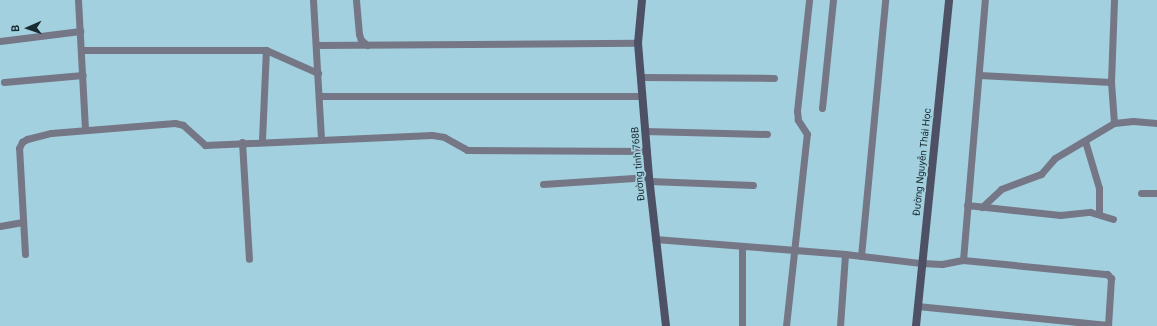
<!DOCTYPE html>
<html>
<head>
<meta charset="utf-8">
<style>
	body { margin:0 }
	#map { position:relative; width:1157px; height:326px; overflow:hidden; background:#a2d0de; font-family:Roboto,sans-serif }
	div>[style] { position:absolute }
	.street>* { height:7px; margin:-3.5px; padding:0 3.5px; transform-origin:3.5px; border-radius:3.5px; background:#757786 }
	.secondary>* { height:8px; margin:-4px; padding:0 4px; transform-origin:4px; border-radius:4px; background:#4e5166 }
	span { translate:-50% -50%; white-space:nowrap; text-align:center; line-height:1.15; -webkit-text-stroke:3.5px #a2d0de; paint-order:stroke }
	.street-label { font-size:10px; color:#192b31 }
	.north { position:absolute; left:8px; top:8px; width:40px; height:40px; -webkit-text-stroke:3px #a2d0de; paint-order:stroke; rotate:268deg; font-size:11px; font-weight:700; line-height:16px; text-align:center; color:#192b31 }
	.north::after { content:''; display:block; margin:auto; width:14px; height:18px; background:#192b31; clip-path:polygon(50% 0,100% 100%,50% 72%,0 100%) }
</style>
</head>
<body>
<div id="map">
	<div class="street">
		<div style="left:78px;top:0;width:130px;rotate:86.9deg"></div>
		<div style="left:313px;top:0;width:138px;rotate:86.7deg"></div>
		<div style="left:356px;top:0;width:34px;rotate:85deg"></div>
		<div style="left:359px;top:34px;width:6px;rotate:72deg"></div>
		<div style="left:361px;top:40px;width:8px;rotate:40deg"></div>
		<div style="left:0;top:41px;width:81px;rotate:-7.1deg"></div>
		<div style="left:316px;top:45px;width:322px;rotate:-0.4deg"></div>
		<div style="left:82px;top:50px;width:184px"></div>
		<div style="left:979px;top:75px;width:132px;rotate:3deg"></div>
		<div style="left:1111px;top:82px;width:82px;rotate:-87.9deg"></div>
		<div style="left:641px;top:77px;width:133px;rotate:0.4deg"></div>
		<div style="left:4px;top:82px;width:79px;rotate:-5.1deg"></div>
		<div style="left:1111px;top:82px;width:41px;rotate:85.8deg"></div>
		<div style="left:1114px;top:123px;width:19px;rotate:-6deg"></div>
		<div style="left:1133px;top:121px;width:24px;rotate:5deg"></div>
		<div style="left:319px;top:96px;width:323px"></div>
		<div style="left:822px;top:108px;width:109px;rotate:-84.2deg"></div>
		<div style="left:645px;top:131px;width:122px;rotate:1.4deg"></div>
		<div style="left:262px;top:140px;width:90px;rotate:-87.5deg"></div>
		<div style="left:266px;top:50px;width:57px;rotate:23.9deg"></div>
		<div style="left:1085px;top:141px;width:49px;rotate:73.4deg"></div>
		<div style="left:1099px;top:188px;width:26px;rotate:90deg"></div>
		<div style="left:242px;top:142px;width:117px;rotate:86.6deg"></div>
		<div style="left:649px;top:181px;width:104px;rotate:2.2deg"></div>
		<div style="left:543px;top:184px;width:106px;rotate:-3.8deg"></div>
		<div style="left:1141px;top:193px;width:16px"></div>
		<div style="left:967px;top:205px;width:94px;rotate:6.1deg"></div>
		<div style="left:1060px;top:215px;width:30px;rotate:-6deg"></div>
		<div style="left:1090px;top:212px;width:24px;rotate:17deg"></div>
		<div style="left:982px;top:207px;width:26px;rotate:-43deg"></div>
		<div style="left:1001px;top:189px;width:43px;rotate:-20.6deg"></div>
		<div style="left:1041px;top:174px;width:21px;rotate:-49deg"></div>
		<div style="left:1055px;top:158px;width:69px;rotate:-30.7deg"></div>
		<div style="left:0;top:226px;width:23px;rotate:-10deg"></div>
		<div style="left:655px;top:239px;width:191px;rotate:4.5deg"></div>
		<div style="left:845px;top:254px;width:77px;rotate:6.8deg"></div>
		<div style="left:921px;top:263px;width:21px;rotate:3deg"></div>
		<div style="left:942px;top:264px;width:21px;rotate:-11deg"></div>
		<div style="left:963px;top:260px;width:145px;rotate:5.6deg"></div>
		<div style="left:1107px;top:274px;width:6px;rotate:45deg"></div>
		<div style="left:1111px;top:278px;width:48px;rotate:93.6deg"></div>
		<div style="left:25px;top:254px;width:106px;rotate:-93.2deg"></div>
		<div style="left:19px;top:148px;width:7px;rotate:-63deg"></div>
		<div style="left:22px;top:142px;width:6px;rotate:-31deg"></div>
		<div style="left:27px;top:139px;width:25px;rotate:-14deg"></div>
		<div style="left:51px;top:133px;width:124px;rotate:-4.6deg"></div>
		<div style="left:175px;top:123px;width:8px;rotate:14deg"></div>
		<div style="left:183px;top:125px;width:30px;rotate:42deg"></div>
		<div style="left:205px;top:145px;width:227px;rotate:-2.5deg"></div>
		<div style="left:432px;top:135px;width:12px;rotate:9deg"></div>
		<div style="left:444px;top:137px;width:26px;rotate:29deg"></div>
		<div style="left:467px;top:150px;width:180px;rotate:0.3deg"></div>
		<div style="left:861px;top:256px;width:257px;rotate:-84.6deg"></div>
		<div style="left:963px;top:260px;width:261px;rotate:-85.2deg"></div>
		<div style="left:917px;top:306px;width:192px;rotate:5.7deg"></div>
		<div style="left:742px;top:326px;width:80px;rotate:-90deg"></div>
		<div style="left:786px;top:326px;width:193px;rotate:-83.8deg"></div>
		<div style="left:807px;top:134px;width:17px;rotate:-123deg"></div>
		<div style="left:798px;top:120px;width:9px;rotate:-96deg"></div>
		<div style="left:797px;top:111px;width:112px;rotate:-83.8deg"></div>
		<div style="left:840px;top:326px;width:72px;rotate:-86deg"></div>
	</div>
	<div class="secondary">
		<div style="left:642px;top:0;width:43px;rotate:95.3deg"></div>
		<div style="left:638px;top:43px;width:134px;rotate:85.3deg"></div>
		<div style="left:649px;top:177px;width:150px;rotate:83.5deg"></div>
		<div style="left:916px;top:326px;width:328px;rotate:-84.2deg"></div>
	</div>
	<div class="street-label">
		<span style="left:922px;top:162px;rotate:-84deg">Đường Nguyễn Thái Học</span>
		<span style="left:638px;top:164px;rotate:-95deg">Đường tỉnh 768B</span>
	</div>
	<div class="north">B</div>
</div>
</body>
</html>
